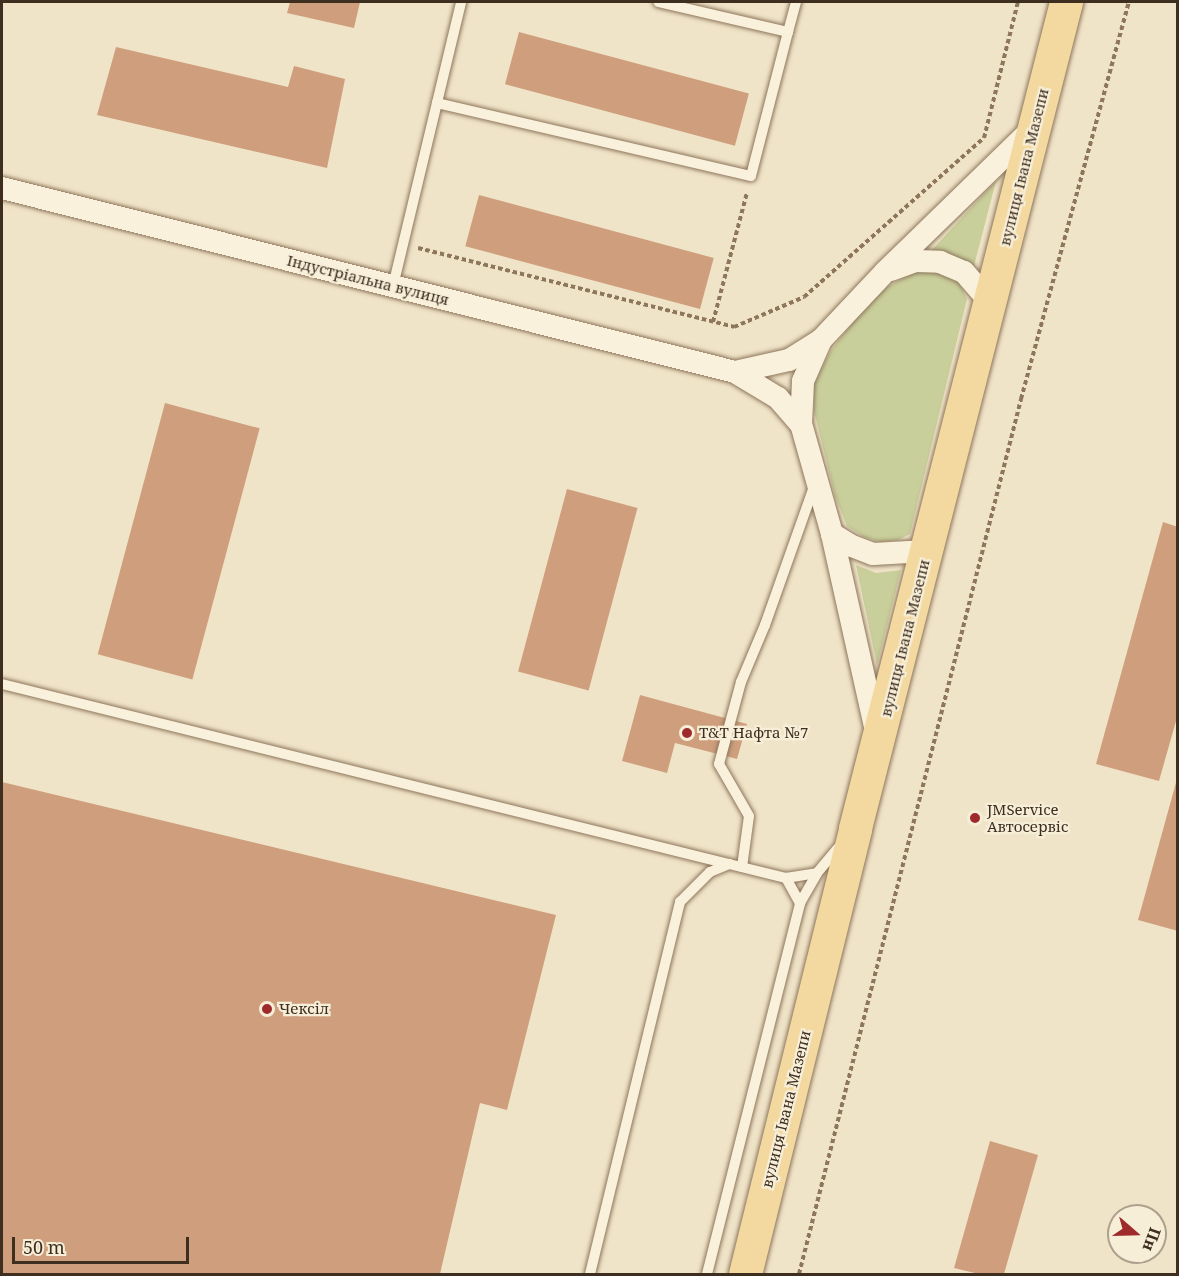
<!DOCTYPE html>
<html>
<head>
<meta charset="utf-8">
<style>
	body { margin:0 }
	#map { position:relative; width:1179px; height:1276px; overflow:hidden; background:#f0e4c8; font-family:"Noto Serif",serif }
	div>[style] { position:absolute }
	.green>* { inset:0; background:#c9cf9b }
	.building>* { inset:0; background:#cf9f7d; transform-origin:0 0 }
	.path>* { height:4px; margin-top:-2px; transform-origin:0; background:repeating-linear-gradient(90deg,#8d765c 0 4.5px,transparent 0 7.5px) }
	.roads { filter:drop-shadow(0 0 2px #8d765c) drop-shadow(0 0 2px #8d765c) }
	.service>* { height:10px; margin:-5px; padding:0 5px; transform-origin:5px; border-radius:5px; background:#faf1dc }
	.minor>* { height:22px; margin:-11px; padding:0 11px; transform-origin:11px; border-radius:11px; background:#faf1dc }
	.primary>* { height:33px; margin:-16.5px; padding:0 16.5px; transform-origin:16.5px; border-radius:16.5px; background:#f3d9a0 }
	.dots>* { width:16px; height:16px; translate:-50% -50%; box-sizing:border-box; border:3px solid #f7eed8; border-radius:50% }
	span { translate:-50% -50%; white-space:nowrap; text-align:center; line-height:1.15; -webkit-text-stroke:4.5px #f7eed8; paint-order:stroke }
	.street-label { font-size:15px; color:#3d2e20 }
	.poi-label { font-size:15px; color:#3d2e20 }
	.left { translate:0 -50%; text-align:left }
	.frame { position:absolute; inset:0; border:3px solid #3d2e20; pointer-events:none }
	.north { position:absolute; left:1107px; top:1204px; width:60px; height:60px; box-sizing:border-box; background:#f7eed8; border:2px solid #ada18e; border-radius:50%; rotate:110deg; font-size:16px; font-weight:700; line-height:24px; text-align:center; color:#3d2e20 }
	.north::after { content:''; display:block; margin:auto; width:21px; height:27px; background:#9e2a2b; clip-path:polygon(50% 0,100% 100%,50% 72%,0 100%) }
	.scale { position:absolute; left:12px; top:1237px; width:177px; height:27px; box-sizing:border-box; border:3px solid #3d2e20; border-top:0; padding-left:8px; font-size:18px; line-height:21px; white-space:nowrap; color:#3d2e20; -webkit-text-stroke:4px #f7eed8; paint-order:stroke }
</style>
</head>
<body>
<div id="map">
	<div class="green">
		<div style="clip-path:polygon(996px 181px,974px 266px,960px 258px,930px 252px)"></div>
		<div style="clip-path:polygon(915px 272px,937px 272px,958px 280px,967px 299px,910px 534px,898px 540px,880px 542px,864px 537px,847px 526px,835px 496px,814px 411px,814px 384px,830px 352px,863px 309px,887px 287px)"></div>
		<div style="clip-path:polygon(856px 565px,876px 573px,901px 570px,877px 665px)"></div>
	</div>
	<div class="building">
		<div style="clip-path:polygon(290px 2px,360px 2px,354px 28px,287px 13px)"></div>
		<div style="left:519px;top:32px;width:238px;height:54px;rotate:15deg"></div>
		<div style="clip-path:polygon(116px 47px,288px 87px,294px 66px,345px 79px,327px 168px,97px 115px)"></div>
		<div style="left:479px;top:195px;width:243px;height:53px;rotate:15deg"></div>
		<div style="left:165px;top:403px;width:98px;height:260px;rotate:15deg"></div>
		<div style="left:567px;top:489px;width:73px;height:189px;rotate:15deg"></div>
		<div style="clip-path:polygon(1163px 522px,1178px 527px,1178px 714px,1159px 781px,1096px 764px)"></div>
		<div style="clip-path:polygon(640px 695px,747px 724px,737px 759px,675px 743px,667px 773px,622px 761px)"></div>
		<div style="clip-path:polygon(1177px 779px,1178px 780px,1178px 931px,1138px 920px)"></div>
		<div style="clip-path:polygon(2px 782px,556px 915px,507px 1110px,480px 1103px,440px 1274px,2px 1274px)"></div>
		<div style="clip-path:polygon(990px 1141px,1038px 1155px,1004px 1274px,979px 1274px,954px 1268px)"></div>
	</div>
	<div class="path">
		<div style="left:418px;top:248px;width:326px;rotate:14deg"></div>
		<div style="left:734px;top:327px;width:76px;rotate:-23.2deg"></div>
		<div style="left:804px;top:297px;width:240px;rotate:-41.5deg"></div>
		<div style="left:984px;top:138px;width:140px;rotate:-76deg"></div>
		<div style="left:713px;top:322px;width:134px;rotate:-75.3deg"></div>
		<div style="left:799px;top:1274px;width:903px;rotate:-75.76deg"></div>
		<div style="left:1021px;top:399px;width:411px;rotate:-74.8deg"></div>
	</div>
	<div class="roads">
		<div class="service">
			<div style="left:788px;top:32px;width:31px;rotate:-75deg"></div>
			<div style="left:437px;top:103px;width:322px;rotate:13.1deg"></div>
			<div style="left:751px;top:176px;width:149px;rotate:-75.6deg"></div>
			<div style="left:788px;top:32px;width:133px;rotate:-167deg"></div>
			<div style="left:393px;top:286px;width:292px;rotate:-76.5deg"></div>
			<div style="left:2px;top:684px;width:749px;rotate:13.91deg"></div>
			<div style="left:742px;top:867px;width:51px;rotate:-82.2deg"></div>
			<div style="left:749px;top:816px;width:60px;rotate:-120deg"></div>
			<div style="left:719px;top:764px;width:85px;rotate:-75deg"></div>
			<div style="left:741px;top:682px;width:62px;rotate:-67.2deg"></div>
			<div style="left:765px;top:625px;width:150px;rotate:-70.5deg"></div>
			<div style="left:786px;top:878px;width:29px;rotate:61deg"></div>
			<div style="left:590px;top:1274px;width:383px;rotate:-76.4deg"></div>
			<div style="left:680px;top:902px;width:42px;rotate:-45deg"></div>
			<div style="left:710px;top:872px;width:21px;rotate:-23deg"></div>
			<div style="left:729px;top:864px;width:59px;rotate:13.8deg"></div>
			<div style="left:786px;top:878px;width:31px;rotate:-9deg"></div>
			<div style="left:707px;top:1274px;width:382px;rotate:-75.9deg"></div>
			<div style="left:800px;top:903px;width:34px;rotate:-60deg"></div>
			<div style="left:817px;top:873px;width:34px;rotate:-50deg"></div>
		</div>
		<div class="minor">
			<div style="left:2px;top:188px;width:756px;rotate:14.09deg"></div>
			<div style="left:735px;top:372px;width:50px;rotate:31.2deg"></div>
			<div style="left:778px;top:398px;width:35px;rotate:49deg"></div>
			<div style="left:891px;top:270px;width:27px;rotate:-20deg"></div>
			<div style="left:916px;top:261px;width:24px;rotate:2deg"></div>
			<div style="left:940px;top:262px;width:26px;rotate:23deg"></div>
			<div style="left:964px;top:272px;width:38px;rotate:49deg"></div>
			<div style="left:735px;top:372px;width:55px;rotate:-12.5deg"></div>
			<div style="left:789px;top:360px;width:38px;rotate:-32deg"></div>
			<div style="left:832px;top:534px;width:23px;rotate:31deg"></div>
			<div style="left:852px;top:546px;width:22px;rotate:21deg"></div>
			<div style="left:873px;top:554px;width:54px;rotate:-3.2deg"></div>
			<div style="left:876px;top:731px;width:202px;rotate:-102.6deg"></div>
			<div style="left:832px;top:534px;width:114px;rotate:-105.7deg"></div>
			<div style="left:801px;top:424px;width:43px;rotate:-87.3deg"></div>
			<div style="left:803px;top:381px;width:45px;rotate:-66.3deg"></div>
			<div style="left:821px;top:340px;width:93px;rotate:-46.7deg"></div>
			<div style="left:885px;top:272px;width:208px;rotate:-44.2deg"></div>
		</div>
		<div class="primary">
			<div style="left:745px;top:1274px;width:459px;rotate:-76.1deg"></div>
			<div style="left:855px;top:828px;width:853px;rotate:-75.67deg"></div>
		</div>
	</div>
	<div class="dots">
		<div style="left:687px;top:733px;background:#9e2a2b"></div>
		<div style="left:975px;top:818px;background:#9e2a2b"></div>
		<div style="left:267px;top:1009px;background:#9e2a2b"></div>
	</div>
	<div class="street-label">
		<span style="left:1024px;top:167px;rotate:-76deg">вулиця Івана Мазепи</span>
		<span style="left:368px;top:280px;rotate:14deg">Індустріальна вулиця</span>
		<span style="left:905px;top:638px;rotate:-76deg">вулиця Івана Мазепи</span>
		<span style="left:786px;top:1109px;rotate:-76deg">вулиця Івана Мазепи</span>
	</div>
	<div class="poi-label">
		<span class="left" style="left:699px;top:733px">Т&amp;Т Нафта №7</span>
		<span class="left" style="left:987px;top:818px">JMService<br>Автосервіс</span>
		<span class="left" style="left:279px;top:1009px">Чексіл</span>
	</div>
	<div class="frame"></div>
	<div class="north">Пн</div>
	<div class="scale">50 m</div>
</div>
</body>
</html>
